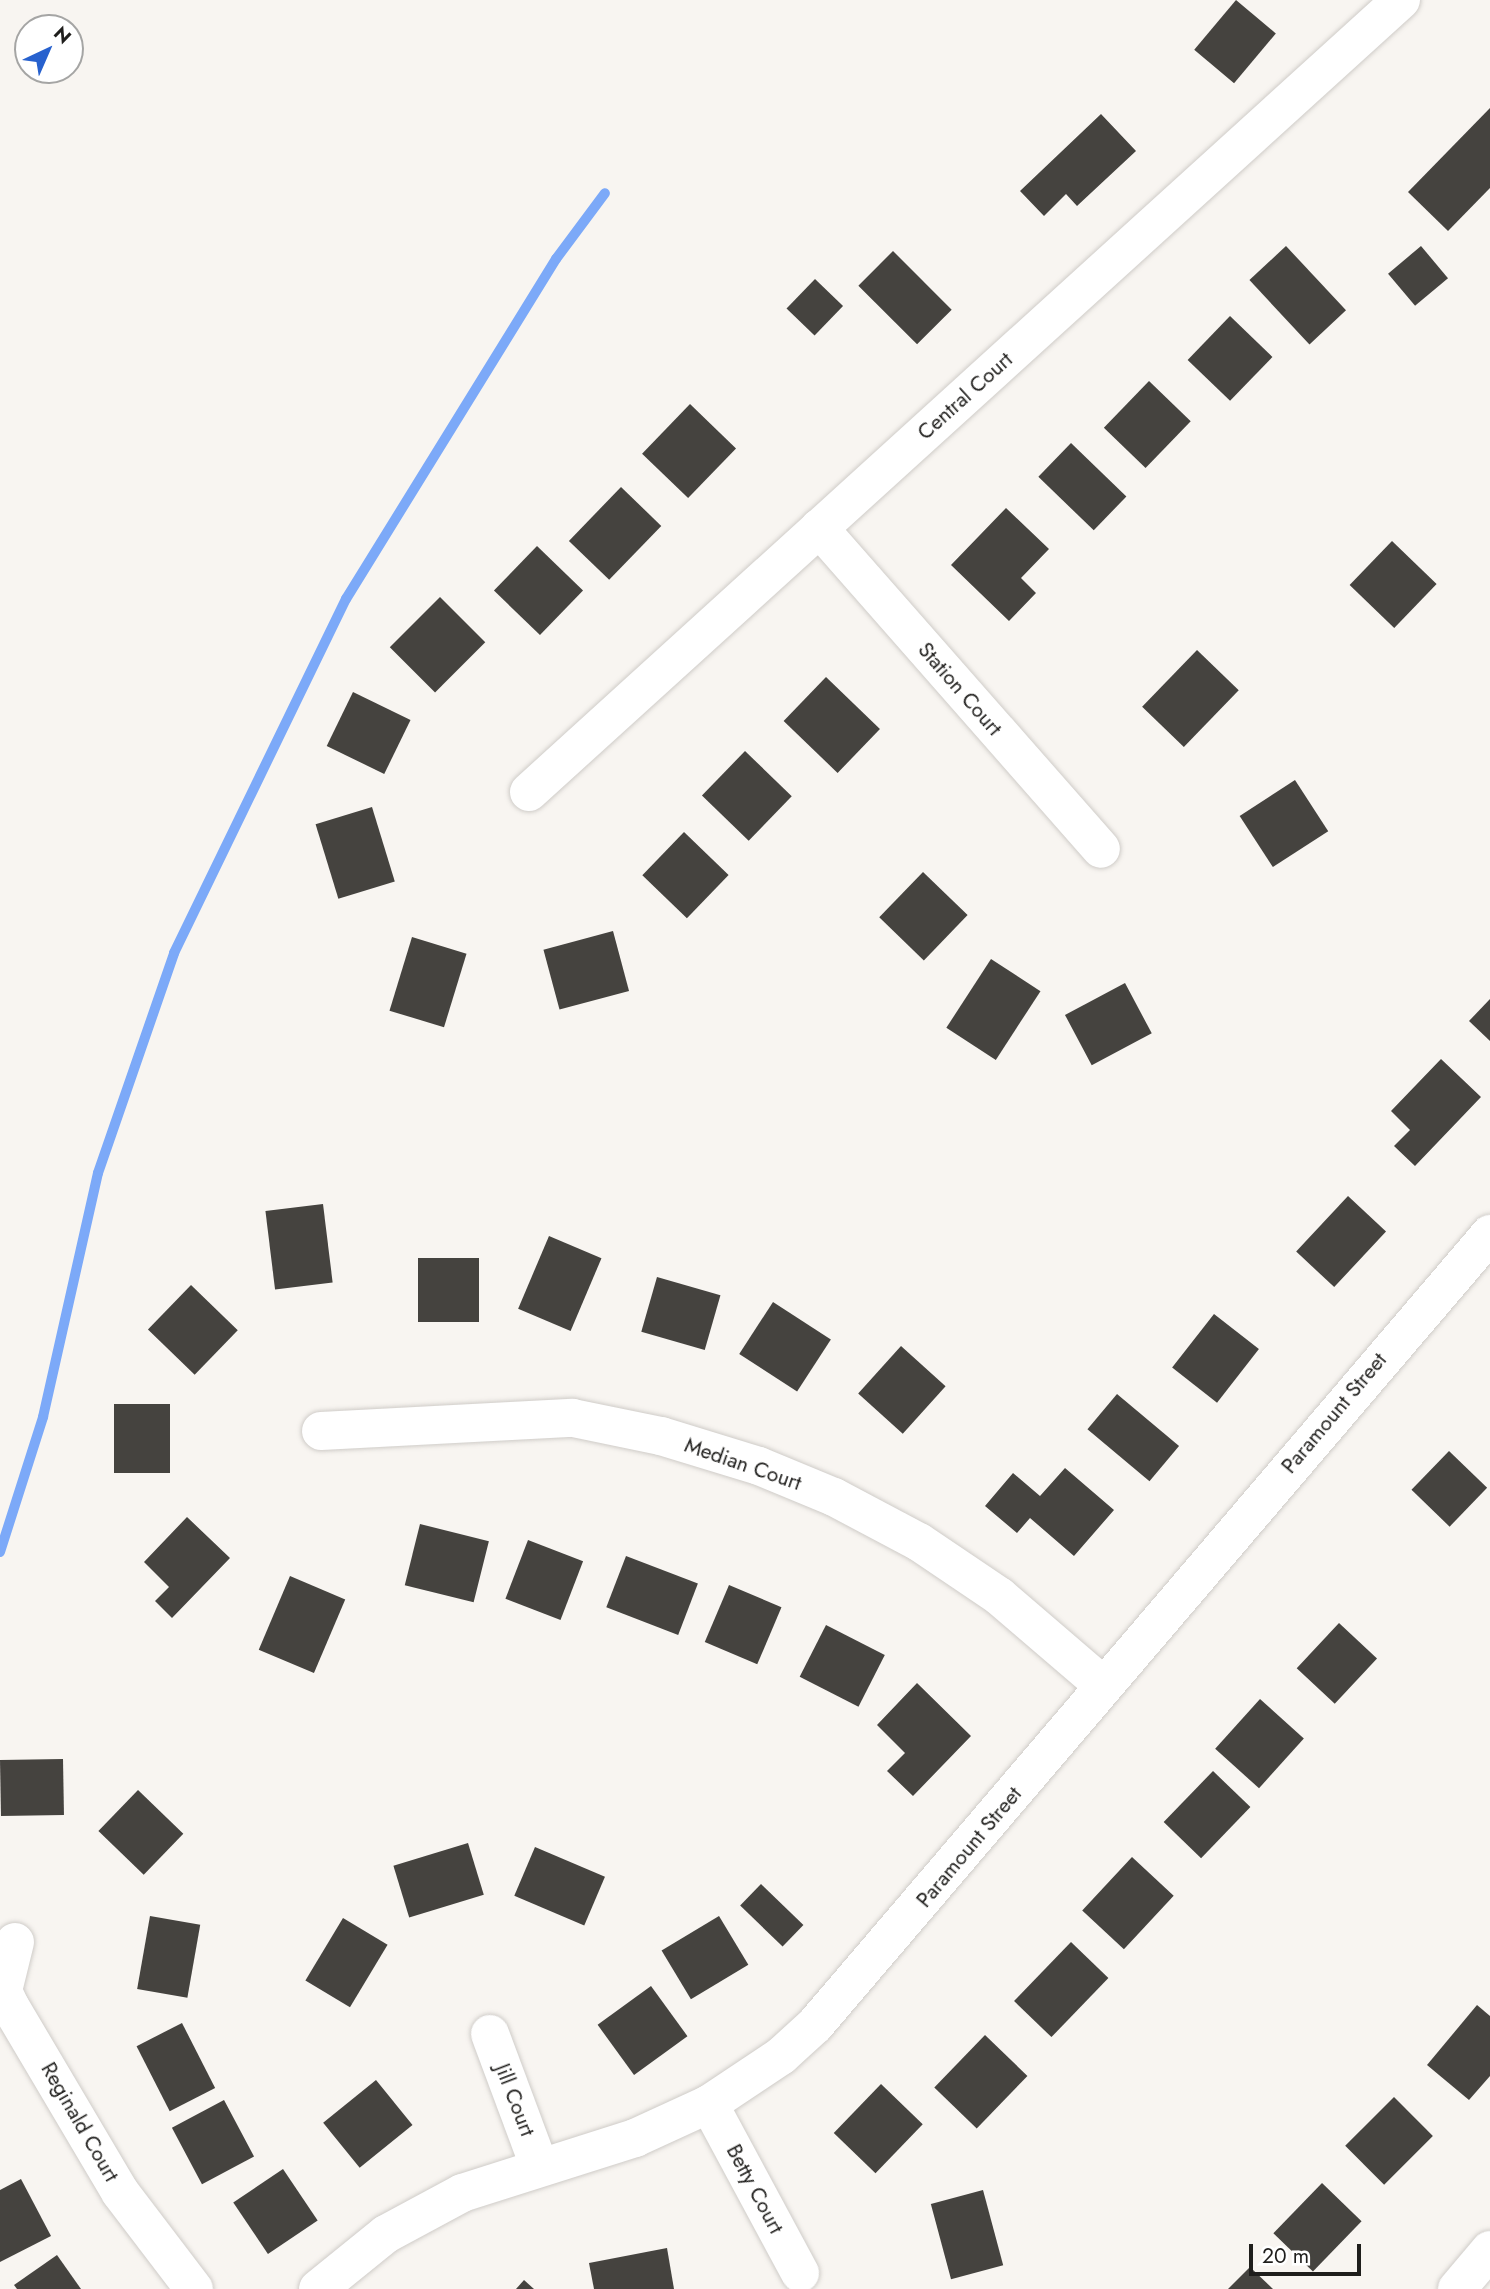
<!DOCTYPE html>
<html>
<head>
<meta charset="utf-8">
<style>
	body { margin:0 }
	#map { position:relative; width:1490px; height:2289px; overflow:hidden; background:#f8f5f1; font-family:Jost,sans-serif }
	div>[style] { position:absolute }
	.stream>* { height:10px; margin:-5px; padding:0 5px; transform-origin:5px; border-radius:5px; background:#7ca9f8 }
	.building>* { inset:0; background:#45433f; transform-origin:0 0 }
	.roads { filter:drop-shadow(0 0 2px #cfccc8) drop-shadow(0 0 2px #cfccc8) }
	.minor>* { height:38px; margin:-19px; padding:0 19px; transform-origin:19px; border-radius:19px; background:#fff }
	span { translate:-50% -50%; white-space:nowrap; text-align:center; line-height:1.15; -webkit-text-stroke:7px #fff; paint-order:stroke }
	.street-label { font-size:21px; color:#1f1e1c }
	.north { position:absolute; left:14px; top:14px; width:70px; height:70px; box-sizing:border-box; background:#fff; border:2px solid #a5a5a4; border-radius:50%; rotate:44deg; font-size:19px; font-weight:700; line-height:28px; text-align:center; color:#1f1e1c }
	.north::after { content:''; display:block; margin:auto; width:24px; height:32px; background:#2761ce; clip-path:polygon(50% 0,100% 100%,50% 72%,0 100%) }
	.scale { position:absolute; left:1249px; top:2244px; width:112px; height:32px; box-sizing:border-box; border:4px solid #1f1e1c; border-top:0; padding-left:9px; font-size:21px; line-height:24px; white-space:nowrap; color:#1f1e1c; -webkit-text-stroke:5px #fff; paint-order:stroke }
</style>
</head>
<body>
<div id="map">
	<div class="stream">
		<div style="left:0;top:1552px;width:142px;rotate:-72.3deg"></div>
		<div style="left:43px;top:1417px;width:250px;rotate:-77.3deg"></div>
		<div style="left:98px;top:1173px;width:233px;rotate:-70.9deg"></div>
		<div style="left:174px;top:953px;width:394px;rotate:-64.1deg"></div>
		<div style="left:346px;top:599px;width:400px;rotate:-58.3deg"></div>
		<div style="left:556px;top:259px;width:82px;rotate:-53.4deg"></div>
	</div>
	<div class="building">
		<div style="left:1236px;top:0;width:52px;height:65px;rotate:40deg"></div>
		<div style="clip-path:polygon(1490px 108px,1490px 188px,1448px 231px,1408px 192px)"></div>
		<div style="clip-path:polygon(1101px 114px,1136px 151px,1077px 206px,1066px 194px,1044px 216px,1020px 191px)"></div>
		<div style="left:1286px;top:246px;width:88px;height:50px;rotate:47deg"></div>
		<div style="left:1421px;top:246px;width:42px;height:43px;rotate:50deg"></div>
		<div style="left:893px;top:251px;width:83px;height:49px;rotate:45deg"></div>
		<div style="left:815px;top:279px;width:39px;height:41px;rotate:44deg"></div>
		<div style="left:1230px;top:316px;width:59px;height:61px;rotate:44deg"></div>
		<div style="left:1149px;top:381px;width:58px;height:65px;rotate:44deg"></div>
		<div style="left:690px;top:404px;width:64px;height:69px;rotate:44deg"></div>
		<div style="left:1071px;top:443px;width:77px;height:47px;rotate:44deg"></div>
		<div style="left:621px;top:487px;width:56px;height:75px;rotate:44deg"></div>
		<div style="clip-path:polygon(1006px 508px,1049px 549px,1021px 578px,1036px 593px,1009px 621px,951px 565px)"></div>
		<div style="left:1392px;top:541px;width:62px;height:61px;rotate:44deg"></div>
		<div style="left:537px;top:546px;width:64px;height:62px;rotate:44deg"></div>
		<div style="left:440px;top:597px;width:64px;height:71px;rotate:45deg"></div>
		<div style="left:1197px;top:650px;width:58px;height:79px;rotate:44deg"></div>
		<div style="left:826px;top:677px;width:75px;height:61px;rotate:44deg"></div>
		<div style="left:353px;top:692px;width:64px;height:60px;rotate:26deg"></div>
		<div style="left:745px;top:751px;width:65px;height:62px;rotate:44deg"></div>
		<div style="left:1295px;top:780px;width:61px;height:66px;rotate:57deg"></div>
		<div style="left:372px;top:807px;width:78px;height:59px;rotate:73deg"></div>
		<div style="left:684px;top:832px;width:62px;height:60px;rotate:44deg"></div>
		<div style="left:923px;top:872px;width:62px;height:63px;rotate:44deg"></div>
		<div style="left:613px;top:931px;width:62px;height:72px;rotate:75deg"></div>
		<div style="left:412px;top:937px;width:57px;height:77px;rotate:17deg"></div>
		<div style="left:991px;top:959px;width:59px;height:82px;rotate:33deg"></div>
		<div style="left:1125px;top:983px;width:57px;height:68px;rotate:62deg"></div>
		<div style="clip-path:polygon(1490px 999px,1490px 1041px,1469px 1021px)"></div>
		<div style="clip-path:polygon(1441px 1059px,1481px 1097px,1415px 1166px,1394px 1146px,1410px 1130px,1391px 1111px)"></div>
		<div style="left:1348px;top:1196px;width:52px;height:76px;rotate:43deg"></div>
		<div style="left:323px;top:1204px;width:79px;height:58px;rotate:83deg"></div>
		<div style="left:549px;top:1236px;width:57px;height:79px;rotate:23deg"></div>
		<div style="left:418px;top:1258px;width:61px;height:64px"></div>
		<div style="left:657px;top:1277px;width:66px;height:57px;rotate:16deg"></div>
		<div style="left:191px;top:1285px;width:65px;height:62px;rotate:44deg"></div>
		<div style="left:773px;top:1302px;width:69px;height:62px;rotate:33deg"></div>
		<div style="left:1214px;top:1314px;width:57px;height:68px;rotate:38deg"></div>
		<div style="left:901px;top:1346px;width:60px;height:64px;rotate:42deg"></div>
		<div style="left:1117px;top:1394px;width:81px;height:46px;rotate:40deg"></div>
		<div style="left:114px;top:1404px;width:56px;height:69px"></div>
		<div style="left:1449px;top:1451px;width:53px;height:54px;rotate:44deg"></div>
		<div style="clip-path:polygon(1065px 1468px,1114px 1510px,1074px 1556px,1030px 1518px,1017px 1533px,985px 1506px,1013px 1473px,1040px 1496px)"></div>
		<div style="clip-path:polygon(187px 1517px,230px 1558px,172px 1618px,155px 1601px,169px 1587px,144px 1562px)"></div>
		<div style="left:420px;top:1524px;width:71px;height:63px;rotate:14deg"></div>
		<div style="left:528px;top:1540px;width:59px;height:63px;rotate:21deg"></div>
		<div style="left:626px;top:1556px;width:77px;height:55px;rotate:21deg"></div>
		<div style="left:290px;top:1576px;width:60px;height:80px;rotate:23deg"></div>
		<div style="left:729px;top:1585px;width:57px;height:62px;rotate:23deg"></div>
		<div style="left:1339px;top:1623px;width:52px;height:62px;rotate:43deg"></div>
		<div style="left:826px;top:1625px;width:66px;height:58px;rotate:27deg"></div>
		<div style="clip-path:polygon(917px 1683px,971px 1736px,913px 1796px,887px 1771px,905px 1753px,877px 1725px)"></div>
		<div style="left:1260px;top:1699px;width:59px;height:67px;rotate:42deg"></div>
		<div style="left:63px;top:1759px;width:56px;height:63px;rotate:89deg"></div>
		<div style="left:1213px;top:1771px;width:52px;height:71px;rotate:44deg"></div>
		<div style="left:138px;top:1790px;width:63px;height:57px;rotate:44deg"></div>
		<div style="left:468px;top:1843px;width:54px;height:78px;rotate:73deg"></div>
		<div style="left:535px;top:1847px;width:76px;height:53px;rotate:23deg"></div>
		<div style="left:1132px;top:1857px;width:57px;height:73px;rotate:43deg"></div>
		<div style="left:761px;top:1884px;width:59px;height:30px;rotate:44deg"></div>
		<div style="left:150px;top:1916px;width:51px;height:74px;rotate:10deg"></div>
		<div style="left:719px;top:1916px;width:57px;height:67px;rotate:59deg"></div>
		<div style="left:343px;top:1918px;width:52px;height:73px;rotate:31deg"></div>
		<div style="left:1071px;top:1942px;width:52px;height:82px;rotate:44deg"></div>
		<div style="left:651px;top:1986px;width:62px;height:66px;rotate:54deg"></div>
		<div style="clip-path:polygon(1477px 2005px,1490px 2016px,1490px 2076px,1469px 2100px,1427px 2065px)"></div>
		<div style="left:182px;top:2023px;width:73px;height:51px;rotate:63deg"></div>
		<div style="left:985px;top:2035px;width:59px;height:73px;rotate:44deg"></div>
		<div style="left:376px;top:2080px;width:58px;height:68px;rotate:51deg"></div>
		<div style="left:881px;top:2084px;width:58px;height:68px;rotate:44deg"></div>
		<div style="left:1394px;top:2097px;width:55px;height:69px;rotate:45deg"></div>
		<div style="left:224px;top:2100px;width:64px;height:59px;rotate:62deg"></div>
		<div style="left:283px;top:2169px;width:62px;height:60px;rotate:56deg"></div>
		<div style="clip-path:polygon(21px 2179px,51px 2236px,0 2262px,0 2190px)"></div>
		<div style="left:1322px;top:2183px;width:55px;height:70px;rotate:44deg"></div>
		<div style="left:983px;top:2190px;width:78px;height:54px;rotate:75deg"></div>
		<div style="clip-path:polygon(667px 2248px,674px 2289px,594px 2289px,589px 2263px)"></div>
		<div style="clip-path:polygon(57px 2255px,81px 2289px,17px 2289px,14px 2285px)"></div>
		<div style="clip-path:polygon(1250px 2267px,1273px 2289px,1228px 2289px)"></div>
		<div style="clip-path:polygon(524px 2280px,534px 2289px,516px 2289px)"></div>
	</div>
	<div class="roads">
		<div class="minor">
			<div style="left:819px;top:528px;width:427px;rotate:48.7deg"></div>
			<div style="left:529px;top:792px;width:1178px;rotate:-42.25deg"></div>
			<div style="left:321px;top:1431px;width:252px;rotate:-3deg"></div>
			<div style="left:573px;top:1418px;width:90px;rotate:11.6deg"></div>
			<div style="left:661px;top:1436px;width:102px;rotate:17deg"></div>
			<div style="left:759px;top:1466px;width:81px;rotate:22.5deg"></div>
			<div style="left:834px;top:1497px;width:96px;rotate:27.9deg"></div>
			<div style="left:919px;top:1542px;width:97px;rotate:34deg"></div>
			<div style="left:999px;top:1596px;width:138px;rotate:40.6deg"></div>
			<div style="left:15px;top:1942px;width:50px;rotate:103.8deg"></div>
			<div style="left:3px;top:1991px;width:17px;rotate:65deg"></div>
			<div style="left:10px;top:2006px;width:216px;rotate:59.4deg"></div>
			<div style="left:120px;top:2192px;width:122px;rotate:52.7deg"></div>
			<div style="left:490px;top:2034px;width:141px;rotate:69.6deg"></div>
			<div style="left:709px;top:2104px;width:192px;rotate:61.7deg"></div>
			<div style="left:318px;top:2289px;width:87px;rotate:-39deg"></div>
			<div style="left:386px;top:2234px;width:86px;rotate:-28.3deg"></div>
			<div style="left:462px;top:2193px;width:182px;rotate:-17.6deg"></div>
			<div style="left:635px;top:2138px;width:81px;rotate:-24.7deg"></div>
			<div style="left:709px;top:2104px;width:87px;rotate:-33.7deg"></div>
			<div style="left:781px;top:2056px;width:46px;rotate:-42.4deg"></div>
			<div style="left:815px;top:2025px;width:1040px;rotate:-49.52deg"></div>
			<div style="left:1457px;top:2289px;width:51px;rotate:-49.8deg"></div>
		</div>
	</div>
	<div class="street-label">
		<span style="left:965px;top:396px;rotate:-42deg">Central Court</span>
		<span style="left:960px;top:689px;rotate:49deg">Station Court</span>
		<span style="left:1334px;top:1413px;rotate:-50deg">Paramount Street</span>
		<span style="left:743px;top:1464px;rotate:19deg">Median Court</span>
		<span style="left:969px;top:1847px;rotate:-50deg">Paramount Street</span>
		<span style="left:515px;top:2100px;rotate:69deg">Jill Court</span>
		<span style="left:80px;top:2122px;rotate:60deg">Reginald Court</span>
		<span style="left:755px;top:2189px;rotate:62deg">Betty Court</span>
	</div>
	<div class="north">N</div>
	<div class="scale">20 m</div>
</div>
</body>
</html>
